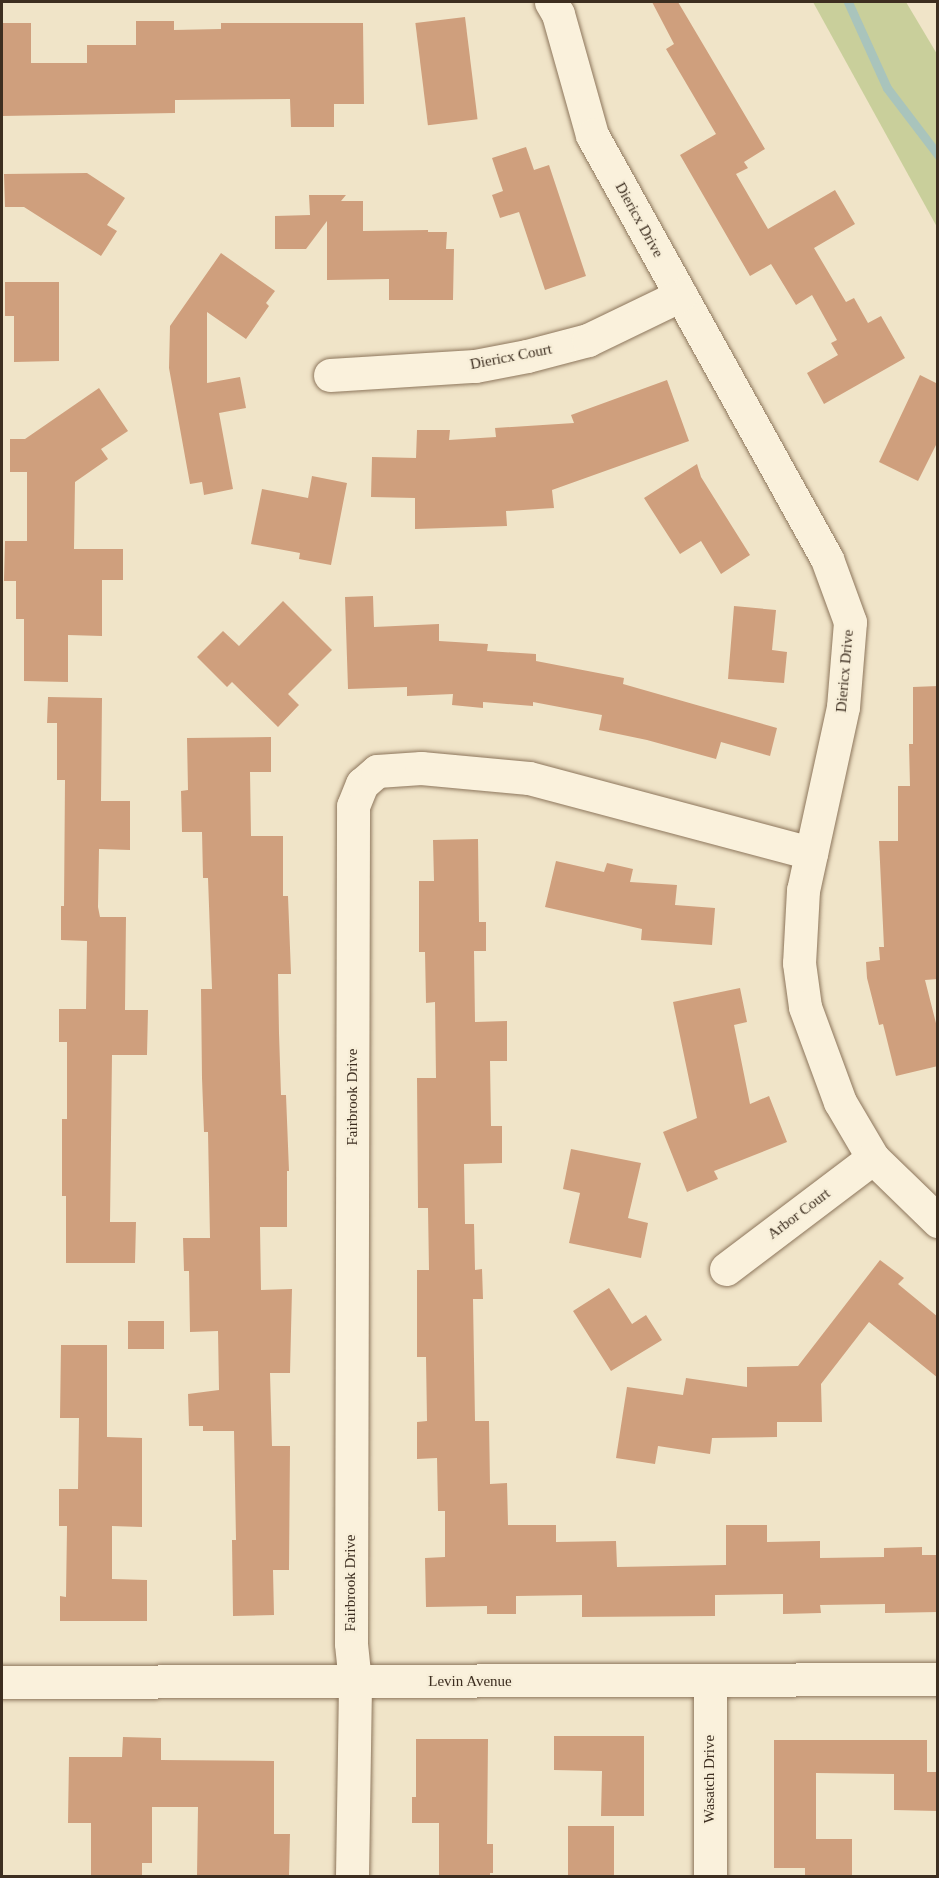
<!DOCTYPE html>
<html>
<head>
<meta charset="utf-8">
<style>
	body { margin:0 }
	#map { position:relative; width:939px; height:1878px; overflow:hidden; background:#f0e4c8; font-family:Georgia,serif }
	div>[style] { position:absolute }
	.green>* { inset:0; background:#c9cf9b }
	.stream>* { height:9px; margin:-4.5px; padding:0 4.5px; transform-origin:4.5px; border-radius:4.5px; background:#a9c4bc }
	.building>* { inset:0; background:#cf9f7d; transform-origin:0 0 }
	.roads { filter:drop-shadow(0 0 2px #8d765c) drop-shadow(0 0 2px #8d765c) }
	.minor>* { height:33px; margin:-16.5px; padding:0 16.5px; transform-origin:16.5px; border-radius:16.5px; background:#faf1dc }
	span { translate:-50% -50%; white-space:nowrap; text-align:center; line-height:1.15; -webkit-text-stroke:4.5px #f7eed8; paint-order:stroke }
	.street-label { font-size:15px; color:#3d2e20 }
	.frame { position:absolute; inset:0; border:3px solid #3d2e20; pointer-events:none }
</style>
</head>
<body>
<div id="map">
	<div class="green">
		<div style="clip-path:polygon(813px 2px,906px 2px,937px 54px,937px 227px)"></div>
	</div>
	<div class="stream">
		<div style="left:848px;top:2px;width:94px;rotate:65.6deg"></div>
		<div style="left:887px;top:88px;width:84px;rotate:52.7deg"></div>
	</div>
	<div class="building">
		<div style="clip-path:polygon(652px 2px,678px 2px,765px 149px,744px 162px,748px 168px,736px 174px,768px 229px,835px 190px,855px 224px,814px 248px,846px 302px,854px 298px,868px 323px,881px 316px,905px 358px,824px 404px,807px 373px,838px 355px,831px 343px,837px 340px,812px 295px,796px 305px,771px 264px,750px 276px,680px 155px,716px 134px,666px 49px,674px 44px)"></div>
		<div style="left:465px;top:17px;width:103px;height:50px;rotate:83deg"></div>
		<div style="clip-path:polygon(136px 21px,174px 21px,174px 30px,221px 29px,221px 23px,363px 23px,364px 104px,334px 104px,334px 127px,291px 127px,290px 99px,175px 100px,175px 113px,2px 116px,2px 23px,31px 23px,31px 63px,87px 63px,87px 45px,136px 45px)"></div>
		<div style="clip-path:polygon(526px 147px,534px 170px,549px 165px,586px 276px,545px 290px,519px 212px,500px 218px,492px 195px,503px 191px,492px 158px)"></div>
		<div style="clip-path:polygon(87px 173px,125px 198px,107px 225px,117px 231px,101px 256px,24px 207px,5px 207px,4px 174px)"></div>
		<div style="clip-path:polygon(309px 195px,346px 195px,341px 201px,363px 201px,363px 231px,428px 230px,428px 232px,447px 232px,446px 249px,454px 249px,453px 300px,389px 300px,389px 279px,327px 280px,327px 221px,306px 249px,275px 249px,275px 216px,310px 215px)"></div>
		<div style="clip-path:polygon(221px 253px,275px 291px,266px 303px,269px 306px,246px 339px,207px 312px,207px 383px,240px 377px,246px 408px,219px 413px,233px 489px,204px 495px,202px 482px,190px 484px,169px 368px,170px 326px)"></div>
		<div style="clip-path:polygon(5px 282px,59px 282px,59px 361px,14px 362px,14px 316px,5px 316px)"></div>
		<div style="clip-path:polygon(920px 375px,938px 384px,938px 441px,918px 481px,879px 462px)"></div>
		<div style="clip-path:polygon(667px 380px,689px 441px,552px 490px,554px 508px,506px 511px,507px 526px,415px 529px,415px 498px,371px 497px,372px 457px,416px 458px,417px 430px,450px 430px,449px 440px,496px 437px,495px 428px,574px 423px,571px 415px)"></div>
		<div style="clip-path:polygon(99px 388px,128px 431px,101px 449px,108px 459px,75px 482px,74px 549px,123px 549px,123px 580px,102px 580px,102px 636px,68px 635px,68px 682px,24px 681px,24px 619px,16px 619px,16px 581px,4px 581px,5px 541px,27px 541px,27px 472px,10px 472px,10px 439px,25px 439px)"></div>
		<div style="clip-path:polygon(697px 464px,701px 477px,750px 555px,721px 574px,701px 541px,680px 554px,644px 498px)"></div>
		<div style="clip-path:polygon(312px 476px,347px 483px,331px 565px,299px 559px,300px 553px,251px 544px,262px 489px,308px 498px)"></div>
		<div style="clip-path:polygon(373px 596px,374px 627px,439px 624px,439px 641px,488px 644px,487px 651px,536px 654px,536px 661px,624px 678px,623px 684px,777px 728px,770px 756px,721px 742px,716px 759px,647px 740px,599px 730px,602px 715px,533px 702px,533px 706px,483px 702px,483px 708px,452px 705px,453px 694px,407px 696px,407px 687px,348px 689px,345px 597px)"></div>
		<div style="clip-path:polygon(283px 601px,332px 650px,288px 694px,299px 705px,278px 727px,232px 682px,227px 687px,197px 657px,223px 631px,239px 646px)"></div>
		<div style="clip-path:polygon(734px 606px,776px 610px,772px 650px,787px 652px,784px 683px,728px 679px)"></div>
		<div style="clip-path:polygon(938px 686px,938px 979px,925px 980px,938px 1031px,938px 1066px,896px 1076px,883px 1024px,879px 1025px,867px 978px,866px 962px,880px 960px,879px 947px,884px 947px,879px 841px,898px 841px,898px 786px,910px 786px,909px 744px,913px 744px,913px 687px)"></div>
		<div style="clip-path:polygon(48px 697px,102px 698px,101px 801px,130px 801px,130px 850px,99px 849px,98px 907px,100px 917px,126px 917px,125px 1010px,148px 1010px,147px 1055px,112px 1055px,110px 1222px,136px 1222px,135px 1263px,66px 1263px,66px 1196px,62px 1196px,62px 1119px,67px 1119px,67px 1042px,59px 1042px,59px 1009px,86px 1009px,87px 941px,61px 940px,61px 906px,64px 906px,65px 780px,57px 780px,57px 723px,47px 723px)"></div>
		<div style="clip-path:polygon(271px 737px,271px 772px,250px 772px,251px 836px,283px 836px,283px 896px,288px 896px,291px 974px,278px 974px,279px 1033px,281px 1095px,286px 1095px,289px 1171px,287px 1171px,287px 1227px,260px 1227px,261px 1290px,292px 1289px,290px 1373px,270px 1373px,272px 1446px,290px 1446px,289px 1570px,273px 1570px,274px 1615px,233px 1616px,232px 1540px,236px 1540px,234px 1431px,203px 1431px,203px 1426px,189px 1426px,188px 1394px,219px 1390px,218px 1331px,190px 1332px,189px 1271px,184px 1271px,183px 1238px,210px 1238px,208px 1132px,204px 1132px,202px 1078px,201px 989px,212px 989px,208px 878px,203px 878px,202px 832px,182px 832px,181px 791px,188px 790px,187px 738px)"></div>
		<div style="clip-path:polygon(478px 839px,479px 922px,486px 922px,486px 951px,474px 951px,475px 1022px,507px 1021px,507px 1061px,490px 1061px,491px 1126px,502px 1126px,502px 1163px,464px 1164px,465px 1224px,474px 1224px,475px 1270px,482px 1269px,483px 1299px,473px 1299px,475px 1421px,489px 1421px,490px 1484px,507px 1483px,508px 1525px,556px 1525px,556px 1542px,616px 1541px,617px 1567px,726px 1565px,726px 1525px,767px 1525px,767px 1542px,820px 1541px,820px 1558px,884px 1557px,884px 1548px,922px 1547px,922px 1555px,938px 1555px,938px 1612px,885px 1613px,885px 1604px,820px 1605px,821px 1613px,783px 1614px,783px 1594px,715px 1595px,715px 1616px,582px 1617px,582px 1595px,516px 1596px,516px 1614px,487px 1614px,487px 1606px,426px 1607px,425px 1558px,445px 1557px,445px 1511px,438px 1511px,437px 1458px,417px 1459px,417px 1422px,427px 1421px,426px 1357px,417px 1357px,417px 1270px,429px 1270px,428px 1208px,418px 1208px,417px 1078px,436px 1078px,435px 1002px,426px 1003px,425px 952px,419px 952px,419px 881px,434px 881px,433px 840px)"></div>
		<div style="clip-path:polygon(556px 861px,604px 872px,607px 863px,633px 869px,630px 882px,677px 885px,675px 905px,715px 908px,712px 945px,641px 940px,642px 929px,545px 907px)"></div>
		<div style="clip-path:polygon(740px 988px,747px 1022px,734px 1025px,750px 1104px,769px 1096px,787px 1142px,714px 1171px,718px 1179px,687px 1192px,663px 1132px,697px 1118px,673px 1002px)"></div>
		<div style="clip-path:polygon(571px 1149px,641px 1163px,628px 1218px,648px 1223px,641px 1258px,569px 1243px,580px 1193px,563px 1189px)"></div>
		<div style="clip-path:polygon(880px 1260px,904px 1278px,898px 1284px,938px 1317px,938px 1378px,869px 1322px,821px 1384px,822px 1422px,777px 1422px,777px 1437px,712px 1438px,710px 1454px,658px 1446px,655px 1464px,616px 1458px,627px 1387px,683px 1395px,686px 1378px,747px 1387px,747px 1367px,798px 1366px)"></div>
		<div style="clip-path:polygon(609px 1288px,632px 1324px,646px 1315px,662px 1340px,611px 1371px,573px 1311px)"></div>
		<div style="left:128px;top:1321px;width:36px;height:28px"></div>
		<div style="clip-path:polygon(61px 1345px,107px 1345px,107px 1437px,142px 1438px,142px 1527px,112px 1526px,112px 1579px,147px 1580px,147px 1621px,60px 1621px,60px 1596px,66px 1597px,67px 1526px,59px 1526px,59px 1489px,78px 1489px,79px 1418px,60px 1418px)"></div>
		<div style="clip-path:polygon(554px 1736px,644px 1736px,644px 1816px,601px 1816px,602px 1771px,554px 1770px)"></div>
		<div style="clip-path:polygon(123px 1737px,161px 1738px,161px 1760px,274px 1761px,274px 1834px,290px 1834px,289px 1876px,197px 1876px,198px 1807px,152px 1807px,152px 1863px,142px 1863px,142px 1876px,91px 1876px,91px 1823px,68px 1823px,69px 1757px,122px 1757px)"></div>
		<div style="clip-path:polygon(416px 1739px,488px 1739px,487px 1844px,493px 1844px,493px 1873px,490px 1873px,490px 1876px,439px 1876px,439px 1823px,412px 1823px,412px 1797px,416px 1797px)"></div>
		<div style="clip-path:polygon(774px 1740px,927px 1740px,927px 1772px,938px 1772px,938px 1811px,894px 1810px,894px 1774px,816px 1773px,816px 1839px,852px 1839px,852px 1876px,805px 1876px,805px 1868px,774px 1868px)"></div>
		<div style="left:568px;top:1826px;width:46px;height:50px"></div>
	</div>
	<div class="roads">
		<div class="minor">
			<div style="left:551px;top:2px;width:14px;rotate:60deg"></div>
			<div style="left:558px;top:14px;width:126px;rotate:74.3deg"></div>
			<div style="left:592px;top:135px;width:485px;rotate:61deg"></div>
			<div style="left:827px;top:559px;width:67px;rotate:69.9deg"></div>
			<div style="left:850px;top:622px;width:85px;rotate:94.7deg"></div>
			<div style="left:843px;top:707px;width:187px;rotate:102.3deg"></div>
			<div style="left:803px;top:890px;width:73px;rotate:93.1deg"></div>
			<div style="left:799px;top:963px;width:44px;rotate:82.2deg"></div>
			<div style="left:805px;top:1007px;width:101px;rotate:69.8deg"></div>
			<div style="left:840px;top:1102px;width:65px;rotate:59.5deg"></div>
			<div style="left:873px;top:1158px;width:91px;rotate:44.1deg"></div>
			<div style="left:330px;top:375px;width:145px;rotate:-3.6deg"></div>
			<div style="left:475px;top:366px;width:53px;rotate:-10.9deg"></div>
			<div style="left:527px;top:356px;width:63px;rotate:-14.7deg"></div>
			<div style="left:588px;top:340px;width:103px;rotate:-25.8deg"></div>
			<div style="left:726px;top:1269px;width:184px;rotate:-37.1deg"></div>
			<div style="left:2px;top:1682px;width:936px;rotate:-0.18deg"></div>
			<div style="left:352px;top:1876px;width:194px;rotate:-89.1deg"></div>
			<div style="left:355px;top:1682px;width:39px;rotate:-96deg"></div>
			<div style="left:351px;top:1643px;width:837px;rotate:-89.86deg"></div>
			<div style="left:353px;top:806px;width:24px;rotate:-68deg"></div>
			<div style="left:362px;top:784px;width:20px;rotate:-41deg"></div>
			<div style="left:377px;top:771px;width:44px;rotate:-3.9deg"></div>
			<div style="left:421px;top:768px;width:108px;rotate:5.3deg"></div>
			<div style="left:529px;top:778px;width:292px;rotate:14.9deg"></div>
			<div style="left:710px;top:1876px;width:194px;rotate:-90deg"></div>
		</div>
	</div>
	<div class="street-label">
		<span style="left:639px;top:220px;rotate:61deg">Diericx Drive</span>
		<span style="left:511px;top:357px;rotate:-11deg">Diericx Court</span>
		<span style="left:845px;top:671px;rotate:-85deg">Diericx Drive</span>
		<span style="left:353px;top:1097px;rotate:-90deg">Fairbrook Drive</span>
		<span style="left:799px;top:1214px;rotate:-37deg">Arbor Court</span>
		<span style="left:351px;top:1583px;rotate:-90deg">Fairbrook Drive</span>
		<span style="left:470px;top:1682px">Levin Avenue</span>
		<span style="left:710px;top:1779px;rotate:-90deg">Wasatch Drive</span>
	</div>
	<div class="frame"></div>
</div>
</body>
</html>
